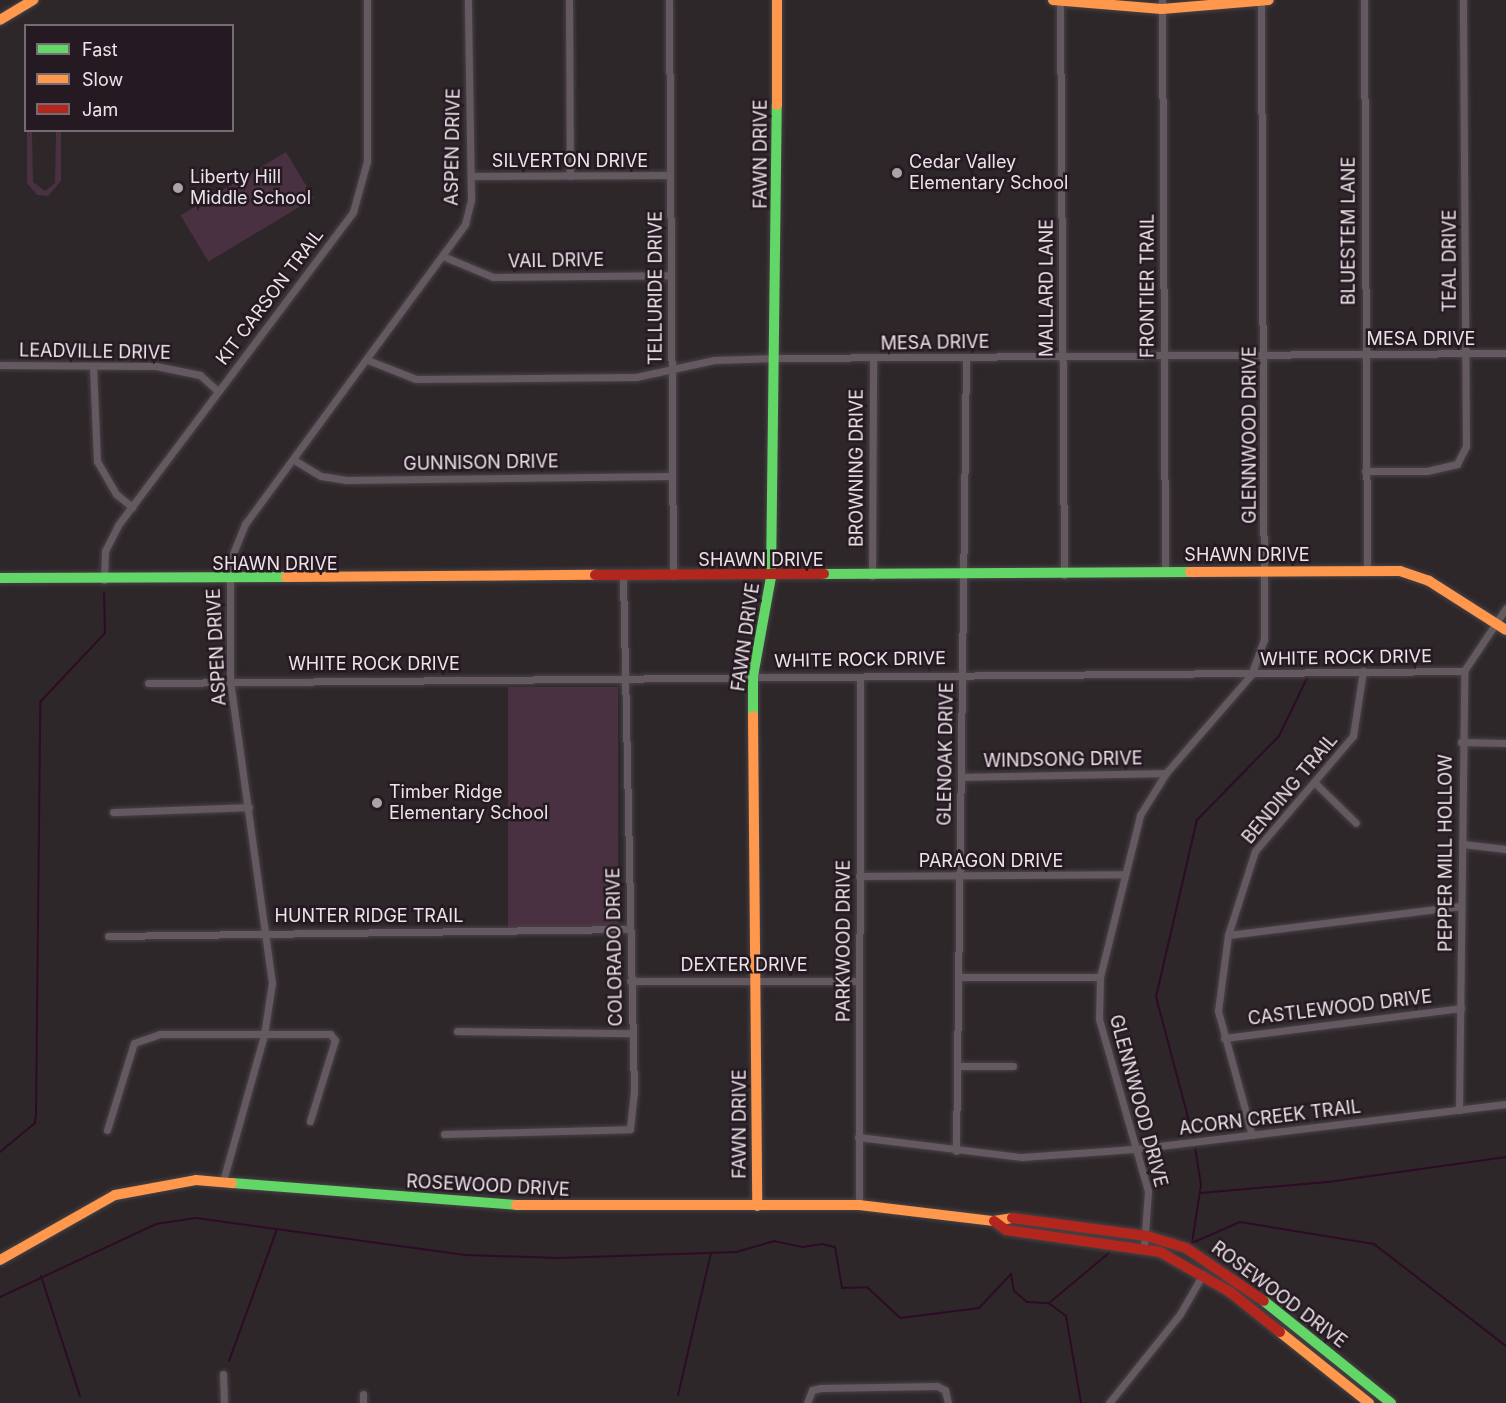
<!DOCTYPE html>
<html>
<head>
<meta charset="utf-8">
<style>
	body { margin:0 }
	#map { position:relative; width:1506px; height:1403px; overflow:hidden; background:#2d272a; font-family:Inter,sans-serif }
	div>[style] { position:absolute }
	.green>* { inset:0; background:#493141; transform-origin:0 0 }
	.stream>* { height:2px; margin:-1px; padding:0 1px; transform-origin:1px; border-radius:1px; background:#2d0b24 }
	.roads { filter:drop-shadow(0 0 2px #474245) drop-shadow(0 0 2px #474245) }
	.street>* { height:7px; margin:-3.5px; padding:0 3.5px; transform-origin:3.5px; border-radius:3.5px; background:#645960 }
	.fast>* { height:10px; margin:-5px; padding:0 5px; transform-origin:5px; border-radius:5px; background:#63d668 }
	.slow>* { height:10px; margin:-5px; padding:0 5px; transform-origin:5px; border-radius:5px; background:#ff974d }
	.jam>* { height:10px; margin:-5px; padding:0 5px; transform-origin:5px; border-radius:5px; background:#b3261e }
	.dots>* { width:16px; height:16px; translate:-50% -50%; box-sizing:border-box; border:3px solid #261a22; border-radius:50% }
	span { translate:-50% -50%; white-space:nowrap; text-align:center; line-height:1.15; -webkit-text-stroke:5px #261a22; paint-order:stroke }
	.street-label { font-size:18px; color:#ece4e9 }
	.poi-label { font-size:18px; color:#ece4e9 }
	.left { translate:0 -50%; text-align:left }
	.legend { position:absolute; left:24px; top:24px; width:210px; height:108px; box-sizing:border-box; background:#261a22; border:2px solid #756b72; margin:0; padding:8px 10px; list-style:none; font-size:18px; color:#ece4e9 }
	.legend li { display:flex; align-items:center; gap:12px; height:30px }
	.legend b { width:30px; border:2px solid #756b72 }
</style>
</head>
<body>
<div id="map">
	<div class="green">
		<div style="clip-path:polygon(27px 131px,32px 131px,33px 182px,45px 191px,55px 183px,56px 131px,61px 131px,61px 181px,48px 196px,37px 195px,27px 183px)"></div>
		<div style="left:286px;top:152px;width:54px;height:123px;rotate:59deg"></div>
		<div style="left:508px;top:687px;width:110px;height:243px"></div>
	</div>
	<div class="stream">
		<div style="left:1193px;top:1136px;width:144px;rotate:-104.9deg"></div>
		<div style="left:1156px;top:997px;width:182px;rotate:-77deg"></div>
		<div style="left:1197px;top:820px;width:117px;rotate:-45.7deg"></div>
		<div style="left:1279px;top:736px;width:64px;rotate:-64.2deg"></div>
		<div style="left:0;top:1152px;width:45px;rotate:-39.6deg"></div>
		<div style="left:35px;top:1123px;width:10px;rotate:-84deg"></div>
		<div style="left:36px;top:1113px;width:411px;rotate:-89.4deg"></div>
		<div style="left:40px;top:702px;width:95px;rotate:-46.7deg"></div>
		<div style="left:105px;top:633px;width:40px;rotate:-91.4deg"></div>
		<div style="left:1200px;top:1193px;width:128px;rotate:-4.9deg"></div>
		<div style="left:1328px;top:1182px;width:180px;rotate:-8deg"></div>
		<div style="left:1192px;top:1243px;width:52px;rotate:-23.6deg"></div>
		<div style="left:1240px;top:1222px;width:136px;rotate:9.3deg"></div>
		<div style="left:1374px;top:1244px;width:167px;rotate:37.7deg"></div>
		<div style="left:1192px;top:1243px;width:59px;rotate:-81.2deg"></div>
		<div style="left:1201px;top:1185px;width:37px;rotate:-99deg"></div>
		<div style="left:41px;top:1276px;width:126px;rotate:72deg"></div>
		<div style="left:0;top:1297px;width:172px;rotate:-25.1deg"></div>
		<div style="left:156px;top:1224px;width:40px;rotate:-8.5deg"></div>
		<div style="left:196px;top:1218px;width:272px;rotate:7.8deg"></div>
		<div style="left:465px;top:1255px;width:93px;rotate:1.8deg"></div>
		<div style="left:558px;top:1258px;width:178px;rotate:-1.9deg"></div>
		<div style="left:736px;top:1252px;width:40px;rotate:-16deg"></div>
		<div style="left:774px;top:1241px;width:30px;rotate:12deg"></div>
		<div style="left:803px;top:1247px;width:19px;rotate:-9deg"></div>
		<div style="left:822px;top:1244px;width:13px;rotate:13deg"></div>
		<div style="left:835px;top:1247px;width:42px;rotate:80.3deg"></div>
		<div style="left:842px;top:1288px;width:25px;rotate:-2deg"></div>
		<div style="left:867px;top:1287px;width:45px;rotate:43.2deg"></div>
		<div style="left:900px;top:1318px;width:80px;rotate:-7.2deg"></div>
		<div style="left:979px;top:1308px;width:47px;rotate:-46.7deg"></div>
		<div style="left:1011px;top:1274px;width:17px;rotate:80deg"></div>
		<div style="left:1014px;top:1291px;width:17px;rotate:40deg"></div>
		<div style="left:1027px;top:1302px;width:22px;rotate:3deg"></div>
		<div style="left:1049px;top:1303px;width:78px;rotate:-39.8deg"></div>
		<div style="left:1050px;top:1304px;width:20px;rotate:37deg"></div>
		<div style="left:1066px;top:1316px;width:88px;rotate:80.2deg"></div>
		<div style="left:229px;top:1361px;width:140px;rotate:-70deg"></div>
		<div style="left:678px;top:1395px;width:146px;rotate:-76.9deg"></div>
	</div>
	<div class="roads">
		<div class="street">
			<div style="left:569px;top:0;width:176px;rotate:89.7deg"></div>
			<div style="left:669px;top:0;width:576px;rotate:89.6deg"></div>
			<div style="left:1060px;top:0;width:575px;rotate:89.6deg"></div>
			<div style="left:1162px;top:0;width:572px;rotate:89.7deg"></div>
			<div style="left:1364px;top:0;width:571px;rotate:89.7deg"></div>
			<div style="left:471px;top:176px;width:199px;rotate:-0.3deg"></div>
			<div style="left:445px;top:257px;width:52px;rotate:22.6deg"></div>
			<div style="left:493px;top:277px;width:178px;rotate:-0.6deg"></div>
			<div style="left:370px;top:361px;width:49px;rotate:21.4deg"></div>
			<div style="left:416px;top:379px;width:220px;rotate:-0.5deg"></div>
			<div style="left:636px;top:377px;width:80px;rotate:-12.3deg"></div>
			<div style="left:714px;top:360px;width:64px;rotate:-1.8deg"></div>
			<div style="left:778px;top:358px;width:728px;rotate:-0.39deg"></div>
			<div style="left:0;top:365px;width:156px;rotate:0.4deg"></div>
			<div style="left:156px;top:366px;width:45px;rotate:11.6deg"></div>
			<div style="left:200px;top:375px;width:24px;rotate:42deg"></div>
			<div style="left:93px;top:366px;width:95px;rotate:87.6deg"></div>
			<div style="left:97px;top:461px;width:38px;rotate:60deg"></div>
			<div style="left:116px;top:494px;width:21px;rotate:39deg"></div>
			<div style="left:294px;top:460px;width:31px;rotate:31deg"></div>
			<div style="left:321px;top:476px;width:24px;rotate:9deg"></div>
			<div style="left:345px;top:480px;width:327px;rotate:-0.7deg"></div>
			<div style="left:1365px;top:471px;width:62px"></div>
			<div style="left:1427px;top:471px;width:31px;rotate:-13deg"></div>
			<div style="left:1457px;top:464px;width:20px;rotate:-63deg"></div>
			<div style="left:1466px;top:446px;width:446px;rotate:-90.4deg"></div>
			<div style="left:872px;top:576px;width:217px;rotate:-89.7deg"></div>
			<div style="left:104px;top:580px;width:29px;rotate:-88deg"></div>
			<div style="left:105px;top:551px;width:29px;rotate:-63deg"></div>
			<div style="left:118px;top:525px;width:391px;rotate:-53.1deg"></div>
			<div style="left:353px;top:212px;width:53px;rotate:-74.6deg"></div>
			<div style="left:367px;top:161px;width:161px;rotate:-90deg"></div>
			<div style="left:148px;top:683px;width:1316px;rotate:-0.52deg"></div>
			<div style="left:1461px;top:742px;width:45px;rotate:1.3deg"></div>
			<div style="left:961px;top:777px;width:205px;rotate:-1.1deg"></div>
			<div style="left:1315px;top:783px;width:57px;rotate:44.3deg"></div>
			<div style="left:113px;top:812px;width:136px;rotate:-2.1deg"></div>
			<div style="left:1462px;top:844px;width:44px;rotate:6.5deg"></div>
			<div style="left:859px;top:876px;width:264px;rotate:-0.4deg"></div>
			<div style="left:1228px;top:935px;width:235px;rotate:-7.1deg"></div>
			<div style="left:108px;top:936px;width:522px;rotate:-0.77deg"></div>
			<div style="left:958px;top:977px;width:142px"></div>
			<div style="left:630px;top:981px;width:228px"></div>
			<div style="left:457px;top:1031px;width:174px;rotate:0.7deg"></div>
			<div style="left:1224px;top:1038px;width:239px;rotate:-7.2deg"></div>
			<div style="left:957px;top:1066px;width:56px"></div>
			<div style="left:1459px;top:1110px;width:439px;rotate:-89.3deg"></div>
			<div style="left:1464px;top:671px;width:76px;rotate:-56.3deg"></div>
			<div style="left:107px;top:1130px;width:91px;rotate:-72.8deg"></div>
			<div style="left:134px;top:1043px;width:28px;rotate:-19deg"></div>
			<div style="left:160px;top:1034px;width:170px"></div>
			<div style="left:330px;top:1034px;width:8px;rotate:50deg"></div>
			<div style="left:335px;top:1040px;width:85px;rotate:107.2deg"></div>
			<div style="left:444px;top:1134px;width:186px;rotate:-1.5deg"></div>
			<div style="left:630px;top:1129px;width:36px;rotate:-84deg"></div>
			<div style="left:634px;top:1093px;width:516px;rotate:-91.22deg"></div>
			<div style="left:1252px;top:1135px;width:129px;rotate:-105.3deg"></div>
			<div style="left:1218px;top:1011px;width:77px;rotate:-82.5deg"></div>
			<div style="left:1228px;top:935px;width:88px;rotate:-72.2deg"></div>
			<div style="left:1255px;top:851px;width:151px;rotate:-49.6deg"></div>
			<div style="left:1353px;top:736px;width:66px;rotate:-81.3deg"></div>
			<div style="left:858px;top:1137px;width:165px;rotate:7deg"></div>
			<div style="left:1022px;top:1157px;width:112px;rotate:-4.1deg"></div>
			<div style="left:1134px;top:1149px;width:375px;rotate:-6.9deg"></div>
			<div style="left:956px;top:1151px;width:793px;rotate:-89.28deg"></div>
			<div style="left:223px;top:1181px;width:152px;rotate:-74.3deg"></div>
			<div style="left:264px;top:1035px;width:53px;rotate:-81.3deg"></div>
			<div style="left:272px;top:983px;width:306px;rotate:-97.9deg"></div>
			<div style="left:230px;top:680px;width:119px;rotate:-90deg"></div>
			<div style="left:230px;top:561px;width:40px;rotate:-68deg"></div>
			<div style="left:245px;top:524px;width:372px;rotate:-53.7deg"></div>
			<div style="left:465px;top:224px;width:25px;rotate:-76deg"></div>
			<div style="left:471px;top:200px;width:200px;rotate:-90.9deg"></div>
			<div style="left:859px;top:1205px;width:528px;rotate:-89.89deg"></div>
			<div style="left:1144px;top:1247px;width:56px;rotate:-85.9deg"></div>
			<div style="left:1148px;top:1191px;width:179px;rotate:-105.9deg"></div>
			<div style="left:1099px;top:1019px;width:42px;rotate:-88.6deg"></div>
			<div style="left:1100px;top:977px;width:167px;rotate:-76.1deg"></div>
			<div style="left:1140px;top:815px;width:49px;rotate:-58.2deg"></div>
			<div style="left:1166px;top:773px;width:130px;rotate:-49.1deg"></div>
			<div style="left:1251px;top:675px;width:37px;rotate:-70deg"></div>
			<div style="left:1264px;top:640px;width:640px;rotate:-90.27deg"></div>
			<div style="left:223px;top:1374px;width:29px;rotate:88deg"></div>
			<div style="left:363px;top:1403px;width:9px;rotate:-90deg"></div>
			<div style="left:807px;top:1403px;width:14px;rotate:-69deg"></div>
			<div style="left:812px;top:1390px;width:9px;rotate:-13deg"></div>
			<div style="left:821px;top:1388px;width:116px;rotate:-1deg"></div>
			<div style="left:937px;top:1386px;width:9px;rotate:27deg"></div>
			<div style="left:945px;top:1390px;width:13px;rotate:77deg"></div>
			<div style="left:1109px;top:1403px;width:114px;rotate:-51.4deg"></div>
			<div style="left:1180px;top:1314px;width:46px;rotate:-60.1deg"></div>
		</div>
		<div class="fast">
			<div style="left:824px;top:574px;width:366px;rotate:-0.3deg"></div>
			<div style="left:0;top:578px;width:286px;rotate:-0.2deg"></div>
			<div style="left:753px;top:716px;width:40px;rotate:-90deg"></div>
			<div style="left:753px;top:676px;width:101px;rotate:-79.7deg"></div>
			<div style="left:771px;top:577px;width:472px;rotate:-89.3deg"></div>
			<div style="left:232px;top:1183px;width:285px;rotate:4.4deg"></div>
			<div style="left:1264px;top:1301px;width:163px;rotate:38.8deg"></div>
		</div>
		<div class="slow">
			<div style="left:777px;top:0;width:105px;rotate:90deg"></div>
			<div style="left:1053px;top:0;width:109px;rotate:4.7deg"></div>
			<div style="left:1162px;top:9px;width:107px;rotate:-4.8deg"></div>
			<div style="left:0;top:20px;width:39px;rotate:-31deg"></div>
			<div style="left:1190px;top:572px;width:210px;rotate:-0.3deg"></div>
			<div style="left:1400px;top:571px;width:31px;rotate:19deg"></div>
			<div style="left:1429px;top:581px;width:91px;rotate:32.5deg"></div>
			<div style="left:286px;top:577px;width:309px;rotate:-0.4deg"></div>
			<div style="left:753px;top:716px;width:490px;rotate:89.5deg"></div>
			<div style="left:516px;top:1205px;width:343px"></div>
			<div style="left:859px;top:1205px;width:136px;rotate:6.8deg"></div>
			<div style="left:994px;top:1221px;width:18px;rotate:-9deg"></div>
			<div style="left:0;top:1260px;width:132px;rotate:-29.5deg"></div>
			<div style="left:115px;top:1195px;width:82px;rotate:-10.5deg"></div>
			<div style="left:196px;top:1180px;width:36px;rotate:5deg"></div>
			<div style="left:1280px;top:1332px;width:114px;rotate:38.6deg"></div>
		</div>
		<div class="jam">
			<div style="left:595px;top:575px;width:229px;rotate:-0.3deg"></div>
			<div style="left:1012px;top:1218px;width:136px;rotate:7.6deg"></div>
			<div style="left:1147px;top:1236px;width:41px;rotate:17.1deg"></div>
			<div style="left:1186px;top:1248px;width:94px;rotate:34.2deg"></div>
			<div style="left:994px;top:1221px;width:15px;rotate:37deg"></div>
			<div style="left:1006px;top:1230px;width:156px;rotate:8.1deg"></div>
			<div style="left:1160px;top:1252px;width:81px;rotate:29.7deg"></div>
			<div style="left:1230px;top:1292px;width:64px;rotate:38.7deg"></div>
		</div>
	</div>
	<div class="dots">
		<div style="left:897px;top:173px;background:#a9a2a6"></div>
		<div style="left:178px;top:188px;background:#a9a2a6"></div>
		<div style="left:377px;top:803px;background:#a9a2a6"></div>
	</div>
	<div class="street-label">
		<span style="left:453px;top:147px;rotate:-89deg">ASPEN DRIVE</span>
		<span style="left:761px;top:154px;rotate:-90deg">FAWN DRIVE</span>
		<span style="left:570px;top:161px">SILVERTON DRIVE</span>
		<span style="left:1349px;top:231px;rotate:-90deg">BLUESTEM LANE</span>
		<span style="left:556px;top:261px;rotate:-1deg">VAIL DRIVE</span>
		<span style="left:1450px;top:261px;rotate:-90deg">TEAL DRIVE</span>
		<span style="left:1148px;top:286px;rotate:-90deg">FRONTIER TRAIL</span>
		<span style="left:656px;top:288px;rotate:-90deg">TELLURIDE DRIVE</span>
		<span style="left:1047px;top:288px;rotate:-90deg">MALLARD LANE</span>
		<span style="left:270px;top:297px;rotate:-53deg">KIT CARSON TRAIL</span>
		<span style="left:1421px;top:339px">MESA DRIVE</span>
		<span style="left:935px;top:343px;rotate:-1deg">MESA DRIVE</span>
		<span style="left:95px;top:352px;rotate:1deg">LEADVILLE DRIVE</span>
		<span style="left:1250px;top:435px;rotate:-90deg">GLENNWOOD DRIVE</span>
		<span style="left:481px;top:463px;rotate:-1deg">GUNNISON DRIVE</span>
		<span style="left:857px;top:468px;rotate:-90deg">BROWNING DRIVE</span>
		<span style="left:1247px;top:555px">SHAWN DRIVE</span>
		<span style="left:761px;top:560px">SHAWN DRIVE</span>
		<span style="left:275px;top:564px">SHAWN DRIVE</span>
		<span style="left:746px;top:637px;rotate:-82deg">FAWN DRIVE</span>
		<span style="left:217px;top:647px;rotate:-93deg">ASPEN DRIVE</span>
		<span style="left:1346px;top:658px;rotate:-1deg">WHITE ROCK DRIVE</span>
		<span style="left:860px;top:660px;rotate:-1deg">WHITE ROCK DRIVE</span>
		<span style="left:374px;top:664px">WHITE ROCK DRIVE</span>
		<span style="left:946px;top:754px;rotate:-89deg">GLENOAK DRIVE</span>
		<span style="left:1063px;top:760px;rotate:-1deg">WINDSONG DRIVE</span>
		<span style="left:1290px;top:789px;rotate:-50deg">BENDING TRAIL</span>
		<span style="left:1446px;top:853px;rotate:-90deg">PEPPER MILL HOLLOW</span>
		<span style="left:991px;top:861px">PARAGON DRIVE</span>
		<span style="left:369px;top:916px">HUNTER RIDGE TRAIL</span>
		<span style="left:844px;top:941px;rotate:-90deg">PARKWOOD DRIVE</span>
		<span style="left:615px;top:947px;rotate:-91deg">COLORADO DRIVE</span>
		<span style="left:744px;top:965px">DEXTER DRIVE</span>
		<span style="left:1340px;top:1008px;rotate:-7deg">CASTLEWOOD DRIVE</span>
		<span style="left:1138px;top:1101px;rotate:75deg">GLENNWOOD DRIVE</span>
		<span style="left:1270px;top:1118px;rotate:-7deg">ACORN CREEK TRAIL</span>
		<span style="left:740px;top:1124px;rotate:-90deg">FAWN DRIVE</span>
		<span style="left:488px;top:1186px;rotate:3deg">ROSEWOOD DRIVE</span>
		<span style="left:1279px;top:1295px;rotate:37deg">ROSEWOOD DRIVE</span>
	</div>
	<div class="poi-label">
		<span class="left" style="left:909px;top:173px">Cedar Valley<br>Elementary School</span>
		<span class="left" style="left:190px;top:188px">Liberty Hill<br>Middle School</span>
		<span class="left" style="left:389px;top:803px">Timber Ridge<br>Elementary School</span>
	</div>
	<ul class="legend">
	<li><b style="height:8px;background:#63d668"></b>Fast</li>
	<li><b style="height:8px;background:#ff974d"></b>Slow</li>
	<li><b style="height:8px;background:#b3261e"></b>Jam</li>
	</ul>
</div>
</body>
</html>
